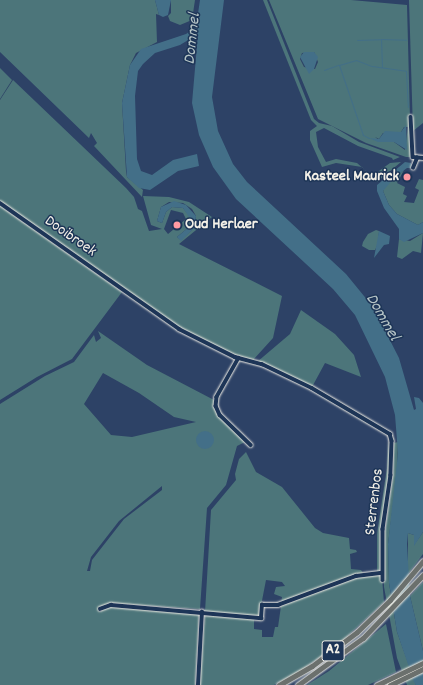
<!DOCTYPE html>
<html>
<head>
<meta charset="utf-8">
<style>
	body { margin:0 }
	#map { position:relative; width:423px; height:685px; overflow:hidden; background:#2d4266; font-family:Dekko,sans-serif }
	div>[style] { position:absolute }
	.green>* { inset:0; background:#4c757a }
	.water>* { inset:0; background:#436f88 }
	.round { border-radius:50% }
	.stream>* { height:1px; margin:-0.5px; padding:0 0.5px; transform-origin:0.5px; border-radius:0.5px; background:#436f88 }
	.roads { filter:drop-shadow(0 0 1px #f4f1e8) drop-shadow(0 0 1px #f4f1e8) }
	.minor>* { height:3.5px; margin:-1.75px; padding:0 1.75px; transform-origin:1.75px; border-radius:1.75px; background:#1d3557 }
	.highway>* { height:5px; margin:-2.5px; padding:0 2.5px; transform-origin:2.5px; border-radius:2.5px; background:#6b706d }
	.dots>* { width:11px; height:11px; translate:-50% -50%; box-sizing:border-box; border:2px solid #1d3557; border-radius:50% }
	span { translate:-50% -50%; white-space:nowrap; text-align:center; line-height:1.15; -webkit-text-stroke:3px #1d3557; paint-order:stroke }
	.shield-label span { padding:1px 3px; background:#1d3557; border:1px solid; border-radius:3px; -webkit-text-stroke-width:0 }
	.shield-label { font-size:15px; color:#f4f1e8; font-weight:700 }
	.poi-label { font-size:16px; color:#f4f1e8; font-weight:700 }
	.right { translate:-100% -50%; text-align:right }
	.left { translate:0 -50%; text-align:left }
	.street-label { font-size:16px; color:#f4f1e8 }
	.water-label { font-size:17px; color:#b6c4c6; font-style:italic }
</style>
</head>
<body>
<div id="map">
	<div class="green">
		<div style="clip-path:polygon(0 0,155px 0,159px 15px,156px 14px,157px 42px,136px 53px,130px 65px,122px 103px,126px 171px,127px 177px,143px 190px,142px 197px,94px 146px,97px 143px,91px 133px,89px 138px,0 52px)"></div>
		<div style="clip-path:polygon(171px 0,195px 0,192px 20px,180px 25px,170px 21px,168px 16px,171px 13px)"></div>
		<div style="clip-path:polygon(263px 0,267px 0,314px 119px,319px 123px,332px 126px,359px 142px,400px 157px,393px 160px,392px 158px,358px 146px,324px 128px,316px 132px,318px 147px,326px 162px,336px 159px,357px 163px,372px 176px,390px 163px,401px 162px,377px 182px,362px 167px,336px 163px,322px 167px,310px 140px,310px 131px,317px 126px,311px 120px)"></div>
		<div style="clip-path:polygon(evenodd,269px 0,351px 0,407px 5px,411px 157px,406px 157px,366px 143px,318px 119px,269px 0,314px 52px,318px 62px,315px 69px,304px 67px,300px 59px,302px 53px,314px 52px,269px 0,404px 127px,408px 127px,405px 150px,394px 142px,381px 142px,375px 137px,379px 139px,383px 133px,401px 132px,404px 127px)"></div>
		<div style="clip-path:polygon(409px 0,423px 0,423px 123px,413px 131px)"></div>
		<div style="clip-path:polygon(0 68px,12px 80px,0 99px)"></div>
		<div style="clip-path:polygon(evenodd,13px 80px,126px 188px,134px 197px,138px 209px,142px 211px,149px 231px,162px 229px,151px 225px,143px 196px,169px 197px,189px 202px,212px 217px,179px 244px,282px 296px,273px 338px,253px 360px,236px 355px,187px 333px,0 201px,0 100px,13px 80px,169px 202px,183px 203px,192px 209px,196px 216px,194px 228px,181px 240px,177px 237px,189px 227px,191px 218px,183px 208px,172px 207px,166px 212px,162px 223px,157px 221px,161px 207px,169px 202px,13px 80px,171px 210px,183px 213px,186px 219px,168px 234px,164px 229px,171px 210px)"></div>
		<div style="clip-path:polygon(404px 170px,397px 183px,405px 187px,403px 194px,407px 196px,404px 202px,414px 203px,419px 190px,415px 188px,419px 179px,423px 180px,423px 222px,418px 225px,397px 214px,389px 205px,383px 191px,387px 184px)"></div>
		<div style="clip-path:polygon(0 206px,122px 292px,72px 359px,37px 377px,0 400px)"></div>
		<div style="clip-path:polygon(376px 230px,379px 231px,378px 244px,375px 250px,369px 250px,362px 246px,363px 242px,368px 234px)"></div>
		<div style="clip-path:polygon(423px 233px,421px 253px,413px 251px,402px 259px,397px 257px,399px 239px,410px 241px)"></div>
		<div style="clip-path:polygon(301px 310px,335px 334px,354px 355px,361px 377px,325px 363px,312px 387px,257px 362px,290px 334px)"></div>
		<div style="clip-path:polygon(evenodd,98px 331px,147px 365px,214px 400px,213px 406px,218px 416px,247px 441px,237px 446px,226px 485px,207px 508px,200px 609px,109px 603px,98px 610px,100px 612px,110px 606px,199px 614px,195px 685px,0 685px,0 404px,45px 376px,74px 362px,94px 335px,96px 342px,101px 338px,98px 331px,103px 373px,139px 393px,174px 417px,196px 422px,132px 437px,111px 435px,84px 404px,103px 373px,98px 331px,162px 486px,162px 490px,124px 519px,92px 560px,90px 571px,87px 571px,91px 557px,119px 521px,162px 486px)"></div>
		<div style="clip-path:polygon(388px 441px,390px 470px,381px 538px,381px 568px,377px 572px,377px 534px,387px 468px)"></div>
		<div style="clip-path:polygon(398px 442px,397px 474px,388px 544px,389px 583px,397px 632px,416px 685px,407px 685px,397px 658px,384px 587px,384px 539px,393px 476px,394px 446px,394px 443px)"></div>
		<div style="clip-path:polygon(246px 452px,256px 472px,282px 487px,315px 528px,323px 533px,349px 538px,350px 549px,356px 550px,357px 552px,350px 554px,351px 569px,361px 570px,363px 573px,281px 603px,282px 597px,274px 594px,276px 587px,285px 586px,282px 582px,266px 580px,259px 616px,205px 612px,211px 510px,236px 480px,235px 474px,239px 459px)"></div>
		<div style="clip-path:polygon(423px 532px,423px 554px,408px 574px,408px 533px,414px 535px,414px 545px)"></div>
		<div style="clip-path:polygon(378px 574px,382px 578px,384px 602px,340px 643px,303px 669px,274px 685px,200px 685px,205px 614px,254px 619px,254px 629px,262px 630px,262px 637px,273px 637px,275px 627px,278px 627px,281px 606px,353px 578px)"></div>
		<div style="clip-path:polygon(423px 582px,423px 651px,410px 596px)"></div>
		<div style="clip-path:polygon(386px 624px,396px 672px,368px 685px,307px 685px,329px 671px)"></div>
	</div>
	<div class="water">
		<div style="clip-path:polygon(155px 0,171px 0,168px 15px,163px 17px,159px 15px)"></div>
		<div style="clip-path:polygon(200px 0,224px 0,212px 97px,218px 131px,233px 164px,247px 182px,346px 274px,373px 307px,399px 358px,414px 410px,416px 409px,414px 397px,419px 398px,423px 403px,423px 532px,414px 546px,414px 535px,408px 533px,407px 544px,410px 596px,423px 651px,423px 685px,416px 685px,414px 682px,397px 632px,389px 583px,388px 544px,398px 453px,395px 415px,385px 377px,355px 315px,333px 289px,236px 199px,213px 167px,199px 135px,192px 103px,198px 34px,180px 45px,155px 53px,143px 64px,138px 71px,135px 96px,137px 159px,141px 171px,152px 175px,173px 160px,197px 154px,199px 166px,178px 171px,150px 190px,139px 188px,127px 177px,122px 103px,130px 65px,141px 49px,186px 34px,196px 27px)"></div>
		<div style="clip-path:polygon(304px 52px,314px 52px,318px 57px,314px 69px,309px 74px,300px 57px)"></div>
		<div style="clip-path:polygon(406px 125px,407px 150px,394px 142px,378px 142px,369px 138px,379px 139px,385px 131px,401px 132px)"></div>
		<div style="clip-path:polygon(405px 162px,411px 163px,412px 168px,407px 168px,395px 177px,383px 191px,389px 205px,397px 214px,418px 225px,423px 222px,423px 233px,404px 242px,399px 239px,399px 229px,384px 208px,377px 191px,377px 185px)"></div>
		<div style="clip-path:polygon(174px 201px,186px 205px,196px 216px,194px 228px,181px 241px,177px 237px,189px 227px,191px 220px,183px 208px,172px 207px,166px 212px,162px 223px,157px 221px,161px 207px)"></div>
		<div style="clip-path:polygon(379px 231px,390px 236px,389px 244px,384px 245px,374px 258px)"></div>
		<div class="round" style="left:196px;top:431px;width:18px;height:18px"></div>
	</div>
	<div class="stream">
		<div style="left:357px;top:40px;width:23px;rotate:-2deg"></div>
		<div style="left:382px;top:67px;width:28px;rotate:-92deg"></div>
		<div style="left:381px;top:39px;width:25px;rotate:2deg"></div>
		<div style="left:324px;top:70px;width:15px;rotate:-20deg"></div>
		<div style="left:369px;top:138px;width:7px;rotate:-153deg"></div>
		<div style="left:363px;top:135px;width:74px;rotate:-108.9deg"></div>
		<div style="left:339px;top:65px;width:18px;rotate:-16deg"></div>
		<div style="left:356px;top:60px;width:17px;rotate:21deg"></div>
		<div style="left:372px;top:66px;width:34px;rotate:8deg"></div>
		<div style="left:406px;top:71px;width:36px;rotate:87deg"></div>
	</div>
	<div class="roads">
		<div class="minor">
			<div style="left:411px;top:117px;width:40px;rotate:87.1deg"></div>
			<div style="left:413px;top:157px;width:10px;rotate:6deg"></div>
			<div style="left:413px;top:168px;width:11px;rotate:-68deg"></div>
			<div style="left:0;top:203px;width:219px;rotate:35.1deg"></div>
			<div style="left:179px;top:329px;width:63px;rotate:26.6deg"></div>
			<div style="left:235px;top:357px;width:28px;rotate:15deg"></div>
			<div style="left:262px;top:364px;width:55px;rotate:25.6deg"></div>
			<div style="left:312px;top:388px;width:91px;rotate:30.5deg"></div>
			<div style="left:390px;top:434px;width:7px;rotate:74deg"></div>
			<div style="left:392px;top:441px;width:34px;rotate:92deg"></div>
			<div style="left:391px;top:475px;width:55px;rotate:98.4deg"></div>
			<div style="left:383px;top:529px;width:51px;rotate:90deg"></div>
			<div style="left:239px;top:358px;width:45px;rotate:119.4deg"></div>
			<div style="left:217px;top:397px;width:9px;rotate:96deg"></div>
			<div style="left:216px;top:406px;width:10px;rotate:66deg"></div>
			<div style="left:220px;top:415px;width:43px;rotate:44.1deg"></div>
			<div style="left:100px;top:609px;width:12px;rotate:-20deg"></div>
			<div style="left:111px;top:605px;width:151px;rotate:5deg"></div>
			<div style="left:261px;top:618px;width:13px;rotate:-86deg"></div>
			<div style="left:262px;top:605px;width:16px"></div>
			<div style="left:278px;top:605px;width:83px;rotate:-20.4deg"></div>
			<div style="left:356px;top:576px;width:26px;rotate:-7deg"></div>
			<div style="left:198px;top:685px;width:73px;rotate:-86.9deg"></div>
		</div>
		<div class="highway">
			<div style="left:279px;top:685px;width:38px;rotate:-30deg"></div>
			<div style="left:312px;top:666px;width:56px;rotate:-37.1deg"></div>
			<div style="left:357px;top:632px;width:46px;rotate:-44.1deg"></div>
			<div style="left:390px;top:600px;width:51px;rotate:-49.8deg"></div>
			<div style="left:298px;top:685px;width:80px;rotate:-35.9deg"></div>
			<div style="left:363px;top:638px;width:87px;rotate:-46.4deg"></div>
			<div style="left:377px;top:685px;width:51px;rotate:-25.6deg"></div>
			<div style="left:390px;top:685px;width:37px;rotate:-26deg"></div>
		</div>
	</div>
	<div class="dots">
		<div style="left:407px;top:177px;background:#ff9aa2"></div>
		<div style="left:177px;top:225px;background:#ff9aa2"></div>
	</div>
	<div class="shield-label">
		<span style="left:333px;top:651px">A2</span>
	</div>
	<div class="poi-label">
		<span class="right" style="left:399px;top:177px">Kasteel Maurick</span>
		<span class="left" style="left:185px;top:225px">Oud Herlaer</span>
	</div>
	<div class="street-label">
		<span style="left:70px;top:237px;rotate:35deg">Dooibroek</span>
		<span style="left:375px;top:502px;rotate:-83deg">Sterrenbos</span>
	</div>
	<div class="water-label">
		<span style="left:194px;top:39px;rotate:-84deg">Dommel</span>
		<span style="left:381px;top:318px;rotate:60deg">Dommel</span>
	</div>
</div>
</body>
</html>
